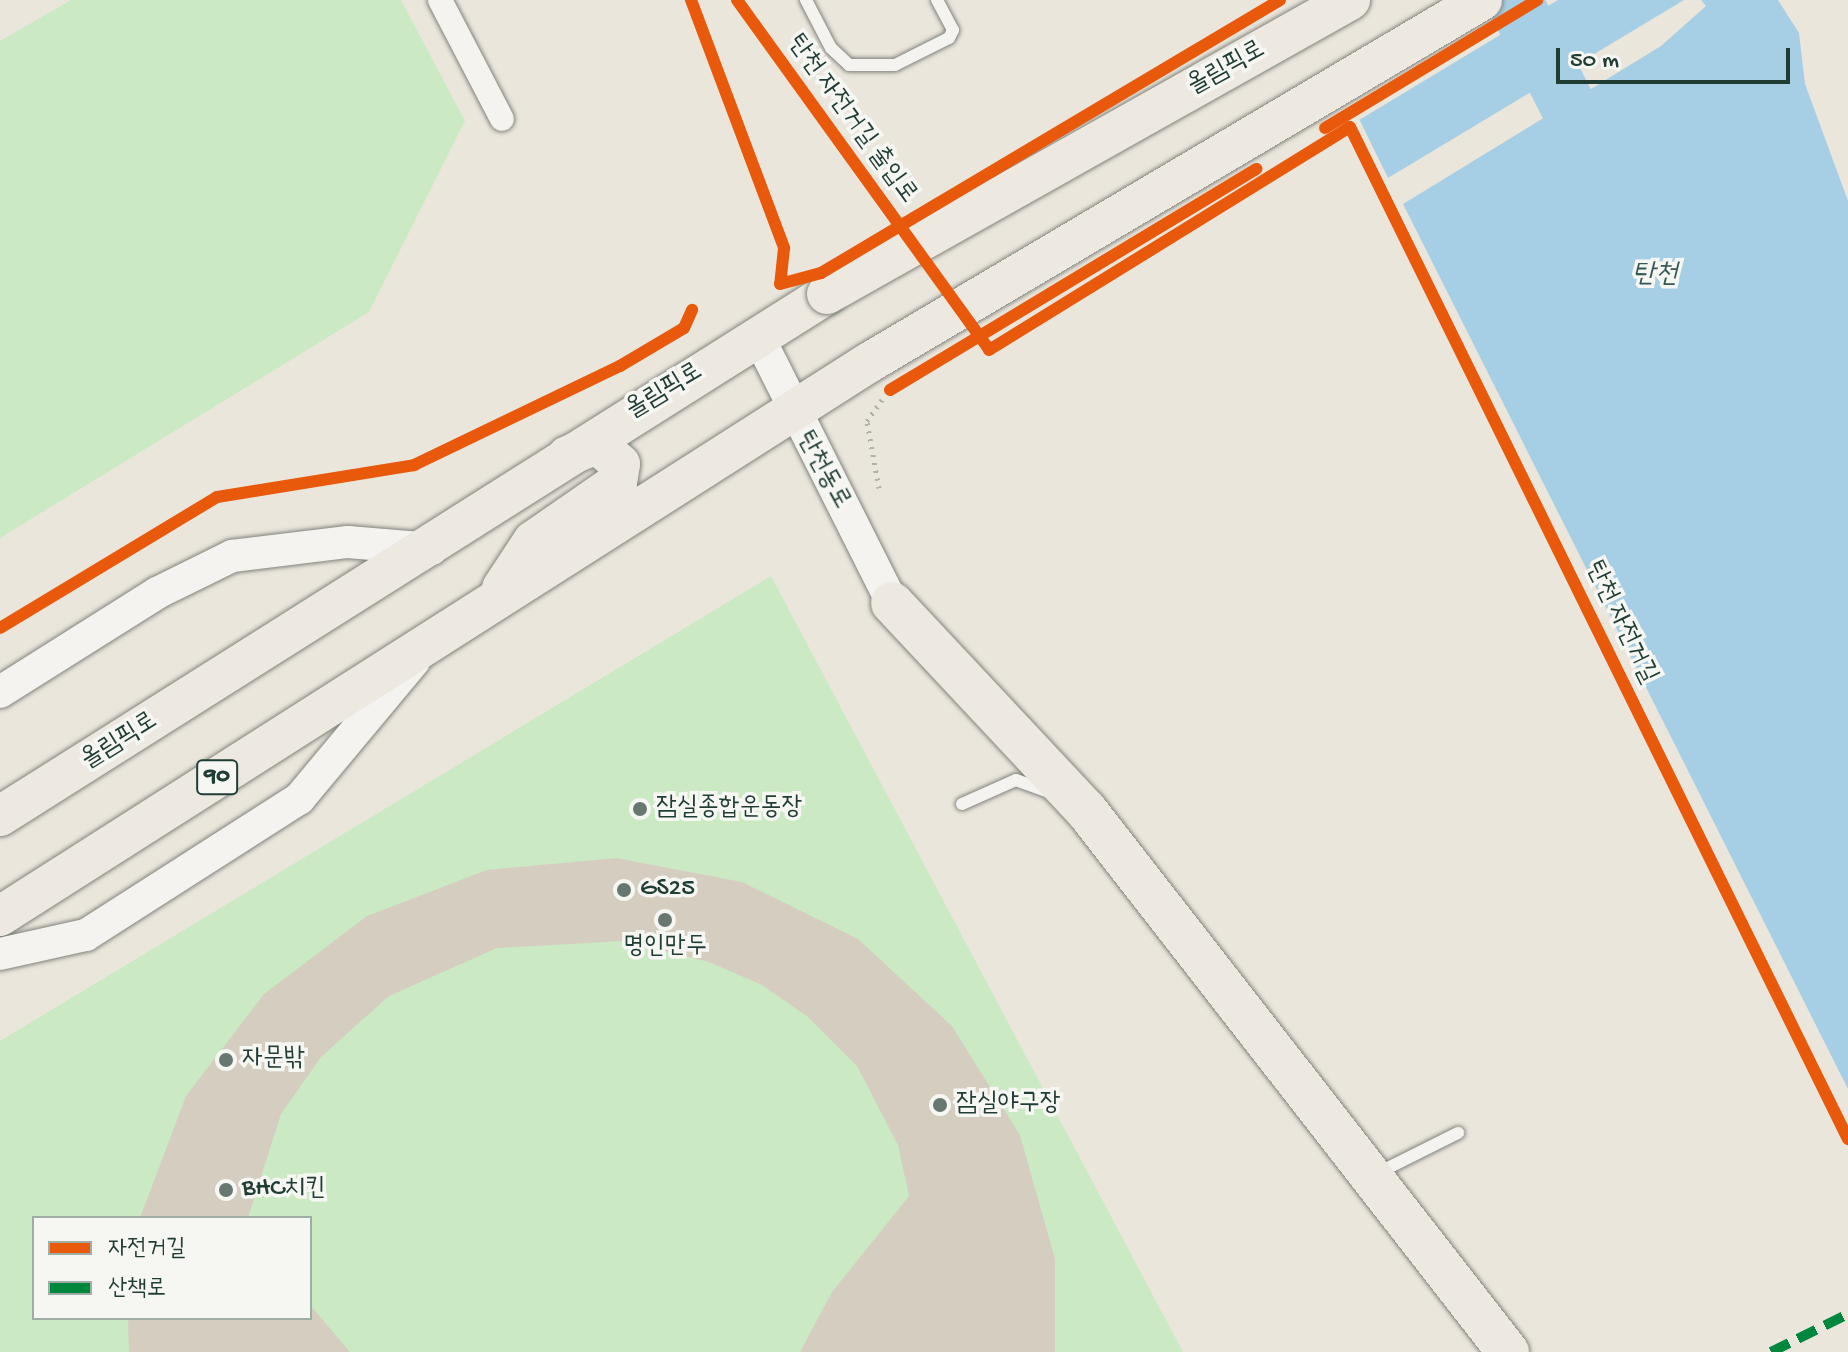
<!DOCTYPE html>
<html>
<head>
<meta charset="utf-8">
<style>
	body { margin:0 }
	#map { position:relative; width:1848px; height:1352px; overflow:hidden; background:#ebe6dc; font-family:"Gochi Hand","Poor Story",sans-serif }
	div>[style] { position:absolute }
	.green>* { inset:0; background:#cbe9c3 }
	.water>* { inset:0; background:#a6cee4 }
	.pier>* { inset:0; background:#ebe6dc }
	.river>* { height:56px; margin:-28px; padding:0 28px; transform-origin:28px; border-radius:28px; background:#a6cee4 }
	.building>* { inset:0; background:#d5cec0 }
	.path>* { height:5px; margin-top:-2.5px; transform-origin:0; background:repeating-linear-gradient(90deg,#afb1ae 0 2px,transparent 0 8px) }
	.roads { filter:drop-shadow(0 0 2px #80847d) drop-shadow(0 0 2px #80847d) }
	.service>* { height:12px; margin:-6px; padding:0 6px; transform-origin:6px; border-radius:6px; background:#f4f3f0 }
	.minor>* { height:24px; margin:-12px; padding:0 12px; transform-origin:12px; border-radius:12px; background:#f4f3f0 }
	.tertiary>* { height:32px; margin:-16px; padding:0 16px; transform-origin:16px; border-radius:16px; background:#f4f3f0 }
	.primary>* { height:40px; margin:-20px; padding:0 20px; transform-origin:20px; border-radius:20px; background:#ede9e0 }
	.trunk>* { height:42px; margin:-21px; padding:0 21px; transform-origin:21px; border-radius:21px; background:#ede9e0 }
	.bridges { filter:drop-shadow(0 0 2px #80847d) drop-shadow(0 0 2px #80847d) }
	.primary-bridge>* { height:40px; margin:-20px; padding:0 20px; transform-origin:20px; border-radius:20px; background:#ede9e0 }
	.quiet>* { height:10px; margin-top:-5px; transform-origin:0; background:repeating-linear-gradient(90deg,#00873e 0 20px,transparent 0 30px) }
	.cycleway>* { height:12px; margin:-6px; padding:0 6px; transform-origin:6px; border-radius:6px; background:#e8590c }
	.dots>* { width:22px; height:22px; translate:-50% -50%; box-sizing:border-box; border:4px solid #f6f6f2; border-radius:50% }
	span { translate:-50% -50%; white-space:nowrap; text-align:center; line-height:1.15; -webkit-text-stroke:7px #f6f6f2; paint-order:stroke }
	.shield-label span { padding:2px 6px; background:#f6f6f2; border:2px solid; border-radius:6px; -webkit-text-stroke-width:0 }
	.shield-label { font-size:24px; color:#1f3d34; font-weight:700 }
	.street-label { font-size:26px; color:#1f3d34 }
	.poi-label { font-size:26px; color:#1f3d34 }
	.left { translate:0 -50%; text-align:left }
	.water-label { font-size:28px; color:#345858; font-style:italic }
	.legend { position:absolute; left:32px; top:1216px; width:280px; height:104px; box-sizing:border-box; background:#f6f6f2; border:2px solid #a0aca6; margin:0; padding:10px 14px; list-style:none; font-size:24px; color:#1f3d34 }
	.legend li { display:flex; align-items:center; gap:16px; height:40px }
	.legend b { width:40px; border:2px solid #a0aca6 }
	.scale { position:absolute; left:1556px; top:48px; width:234px; height:36px; box-sizing:border-box; border:4px solid #1f3d34; border-top:0; padding-left:10px; font-size:24px; line-height:28px; white-space:nowrap; color:#1f3d34; -webkit-text-stroke:6px #f6f6f2; paint-order:stroke }
</style>
</head>
<body>
<div id="map">
	<div class="green">
		<div style="clip-path:polygon(71px 0,401px 0,465px 121px,369px 312px,0 538px,0 41px)"></div>
		<div style="clip-path:polygon(evenodd,771px 576px,1183px 1352px,0 1352px,0 1041px,771px 576px,34px 1218px,310px 1218px,310px 1318px,34px 1318px,34px 1218px)"></div>
	</div>
	<div class="water">
		<div style="clip-path:polygon(1301px 0,1684px 0,1388px 178px)"></div>
		<div style="clip-path:polygon(1701px 0,1778px 0,1799px 33px,1805px 84px,1848px 201px,1848px 1089px,1403px 204px,1661px 46px,1706px 6px)"></div>
	</div>
	<div class="pier">
		<div style="clip-path:polygon(1297px 0,1558px 0,1356px 122px)"></div>
	</div>
	<div class="river">
		<div style="left:1514px;top:0;width:194px;rotate:63deg"></div>
	</div>
	<div class="building">
		<div style="clip-path:polygon(616px 858px,742px 882px,858px 939px,952px 1026px,1020px 1135px,1055px 1259px,1055px 1352px,800px 1352px,832px 1292px,909px 1196px,898px 1145px,857px 1066px,808px 1017px,762px 985px,709px 962px,624px 941px,497px 948px,389px 996px,321px 1057px,281px 1114px,248px 1218px,140px 1218px,186px 1096px,264px 994px,367px 916px,487px 870px)"></div>
		<div style="clip-path:polygon(310px 1305px,350px 1352px,129px 1352px,128px 1318px,310px 1318px)"></div>
	</div>
	<div class="path">
		<div style="left:879px;top:488px;width:68px;rotate:-100.2deg"></div>
		<div style="left:867px;top:421px;width:29px;rotate:-55deg"></div>
	</div>
	<div class="roads">
		<div class="service">
			<div style="left:806px;top:0;width:54px;rotate:62.5deg"></div>
			<div style="left:831px;top:48px;width:25px;rotate:43deg"></div>
			<div style="left:849px;top:65px;width:46px"></div>
			<div style="left:895px;top:65px;width:60px;rotate:-26.6deg"></div>
			<div style="left:949px;top:38px;width:9px;rotate:-63deg"></div>
			<div style="left:953px;top:30px;width:34px;rotate:-118deg"></div>
			<div style="left:962px;top:804px;width:59px;rotate:-24deg"></div>
			<div style="left:1016px;top:780px;width:33px;rotate:20deg"></div>
			<div style="left:1376px;top:1174px;width:92px;rotate:-26.6deg"></div>
		</div>
		<div class="minor">
			<div style="left:440px;top:0;width:134px;rotate:62.5deg"></div>
		</div>
		<div class="tertiary">
			<div style="left:758px;top:336px;width:299px;rotate:63.3deg"></div>
			<div style="left:0;top:692px;width:186px;rotate:-32.2deg"></div>
			<div style="left:157px;top:593px;width:84px;rotate:-26.3deg"></div>
			<div style="left:232px;top:556px;width:117px;rotate:-6.9deg"></div>
			<div style="left:348px;top:542px;width:84px;rotate:4.8deg"></div>
			<div style="left:0;top:954px;width:88px;rotate:-12.5deg"></div>
			<div style="left:86px;top:935px;width:253px;rotate:-32.6deg"></div>
			<div style="left:299px;top:799px;width:180px;rotate:-50.2deg"></div>
		</div>
		<div class="primary">
			<div style="left:502px;top:588px;width:56px;rotate:-56.6deg"></div>
			<div style="left:533px;top:541px;width:102px;rotate:-34.6deg"></div>
			<div style="left:617px;top:483px;width:19px;rotate:-81deg"></div>
			<div style="left:620px;top:464px;width:30px;rotate:-139deg"></div>
			<div style="left:597px;top:444px;width:32px;rotate:158deg"></div>
			<div style="left:0;top:816px;width:978px;rotate:-32.26deg"></div>
			<div style="left:0;top:916px;width:1031px;rotate:-32.49deg"></div>
			<div style="left:870px;top:362px;width:711px;rotate:-30.6deg"></div>
		</div>
		<div class="trunk">
			<div style="left:892px;top:603px;width:284px;rotate:46.9deg"></div>
			<div style="left:1086px;top:810px;width:687px;rotate:52.1deg"></div>
		</div>
	</div>
	<div class="bridges">
		<div class="primary-bridge">
			<div style="left:827px;top:294px;width:600px;rotate:-29.34deg"></div>
		</div>
	</div>
	<div class="quiet">
		<div style="left:1771px;top:1352px;width:86px;rotate:-26.3deg"></div>
	</div>
	<div class="cycleway">
		<div style="left:691px;top:0;width:265px;rotate:69.4deg"></div>
		<div style="left:784px;top:248px;width:36px;rotate:96deg"></div>
		<div style="left:780px;top:284px;width:42px;rotate:-15deg"></div>
		<div style="left:821px;top:273px;width:534px;rotate:-30.74deg"></div>
		<div style="left:737px;top:0;width:431px;rotate:54.2deg"></div>
		<div style="left:989px;top:350px;width:424px;rotate:-31.7deg"></div>
		<div style="left:1350px;top:127px;width:1128px;rotate:63.8deg"></div>
		<div style="left:1325px;top:128px;width:248px;rotate:-31.1deg"></div>
		<div style="left:890px;top:390px;width:428px;rotate:-31.1deg"></div>
		<div style="left:0;top:628px;width:253px;rotate:-31.1deg"></div>
		<div style="left:217px;top:497px;width:200px;rotate:-9.2deg"></div>
		<div style="left:414px;top:465px;width:229px;rotate:-25.7deg"></div>
		<div style="left:620px;top:366px;width:74px;rotate:-30.7deg"></div>
		<div style="left:684px;top:328px;width:20px;rotate:-66deg"></div>
	</div>
	<div class="dots">
		<div style="left:640px;top:809px;background:#66786f"></div>
		<div style="left:624px;top:890px;background:#66786f"></div>
		<div style="left:665px;top:920px;background:#66786f"></div>
		<div style="left:226px;top:1060px;background:#66786f"></div>
		<div style="left:940px;top:1105px;background:#66786f"></div>
		<div style="left:226px;top:1190px;background:#66786f"></div>
	</div>
	<div class="shield-label">
		<span style="left:217px;top:777px">90</span>
	</div>
	<div class="street-label">
		<span style="left:1227px;top:69px;rotate:-29deg">올림픽로</span>
		<span style="left:851px;top:120px;rotate:54deg">탄천 자전거길 출입로</span>
		<span style="left:665px;top:392px;rotate:-31deg">올림픽로</span>
		<span style="left:822px;top:471px;rotate:61deg">탄천동로</span>
		<span style="left:1620px;top:623px;rotate:64deg">탄천 자전거길</span>
		<span style="left:120px;top:742px;rotate:-32deg">올림픽로</span>
	</div>
	<div class="poi-label">
		<span class="left" style="left:656px;top:809px">잠실종합운동장</span>
		<span class="left" style="left:640px;top:890px">GS25</span>
		<span style="left:665px;top:948px">명인만두</span>
		<span class="left" style="left:242px;top:1060px">자문밖</span>
		<span class="left" style="left:956px;top:1105px">잠실야구장</span>
		<span class="left" style="left:242px;top:1190px">BHC치킨</span>
	</div>
	<div class="water-label">
		<span style="left:1655px;top:276px">탄천</span>
	</div>
	<ul class="legend">
	<li><b style="height:10px;background:#e8590c"></b>자전거길</li>
	<li><b style="height:10px;background:#00873e"></b>산책로</li>
	</ul>
	<div class="scale">50 m</div>
</div>
</body>
</html>
